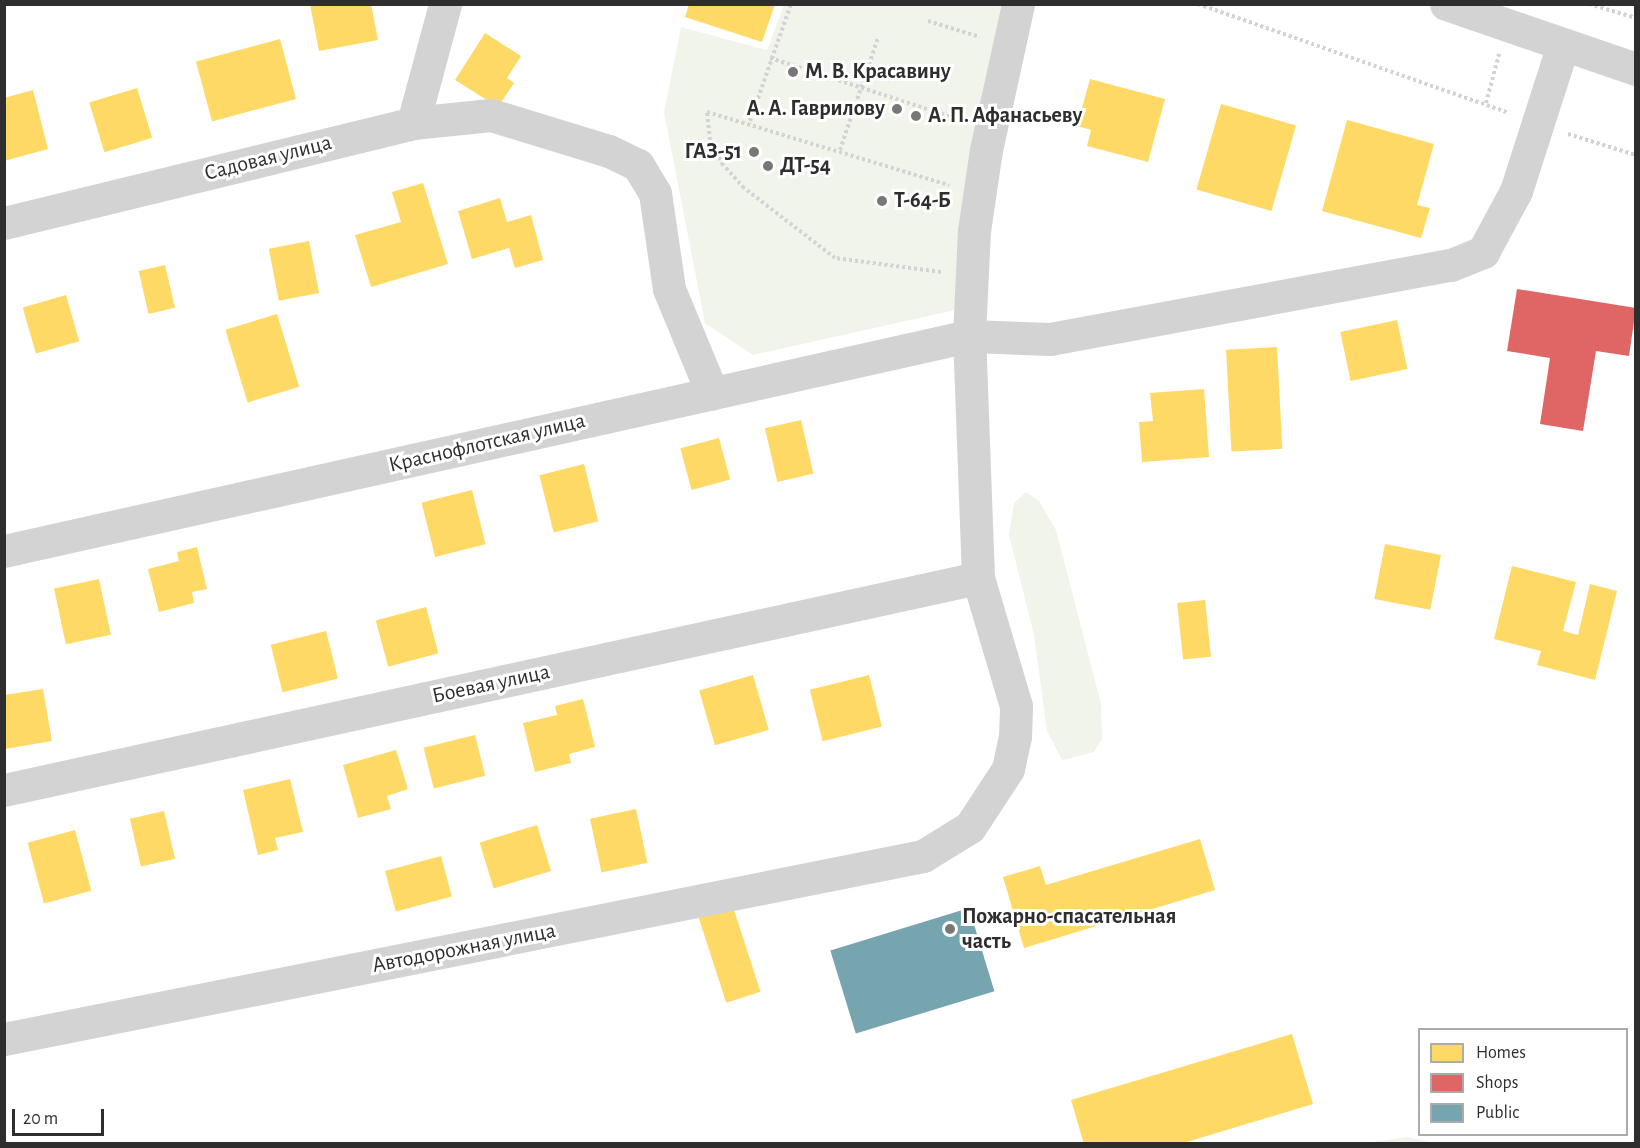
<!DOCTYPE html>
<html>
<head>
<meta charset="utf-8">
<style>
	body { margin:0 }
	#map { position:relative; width:1640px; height:1148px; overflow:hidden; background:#fff; font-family:"Alegreya Sans",sans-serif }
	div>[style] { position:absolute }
	.green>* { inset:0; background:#f1f4eb }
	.homes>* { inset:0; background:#ffd966; transform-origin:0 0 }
	.shops>* { inset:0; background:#e06666 }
	.public>* { inset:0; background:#76a5af; transform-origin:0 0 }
	.path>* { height:4px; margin-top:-2px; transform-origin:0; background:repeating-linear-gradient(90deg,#d3d3d3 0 3px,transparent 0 6px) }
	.minor>* { height:33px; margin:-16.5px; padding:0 16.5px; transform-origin:16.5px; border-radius:16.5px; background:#d3d3d3 }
	.dots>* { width:16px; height:16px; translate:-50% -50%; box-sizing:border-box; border:3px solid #fff; border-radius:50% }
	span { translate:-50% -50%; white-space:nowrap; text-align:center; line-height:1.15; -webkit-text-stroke:6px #fff; paint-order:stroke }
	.poi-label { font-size:22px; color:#2e2e2e; font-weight:700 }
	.left { translate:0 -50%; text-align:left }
	.right { translate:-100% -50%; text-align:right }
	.street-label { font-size:22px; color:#2e2e2e }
	.frame { position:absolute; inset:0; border:6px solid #2e2e2e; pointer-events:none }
	.legend { position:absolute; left:1418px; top:1028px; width:210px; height:108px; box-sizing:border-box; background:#fff; border:2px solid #ababab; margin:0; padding:8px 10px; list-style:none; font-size:18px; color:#2e2e2e }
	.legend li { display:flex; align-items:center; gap:12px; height:30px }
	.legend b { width:30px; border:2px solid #ababab }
	.scale { position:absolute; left:12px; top:1109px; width:92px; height:27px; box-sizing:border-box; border:3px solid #2e2e2e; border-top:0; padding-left:8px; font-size:18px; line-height:21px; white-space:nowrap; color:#2e2e2e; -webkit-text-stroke:4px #fff; paint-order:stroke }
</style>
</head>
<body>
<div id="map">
	<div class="green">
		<div style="clip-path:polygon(784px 5px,1003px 5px,955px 310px,753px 355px,705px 323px,664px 112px,681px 27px,767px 50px)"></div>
		<div style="clip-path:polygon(1026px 492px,1039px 501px,1056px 530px,1101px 704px,1102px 739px,1094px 752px,1062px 760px,1047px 731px,1034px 635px,1009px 535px,1014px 503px)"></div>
		<div style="clip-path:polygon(1408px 1137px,1433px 1143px,1365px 1143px)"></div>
	</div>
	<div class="homes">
		<div style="clip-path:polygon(310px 4px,371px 4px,378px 40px,319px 51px)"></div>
		<div style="clip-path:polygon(689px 4px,775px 4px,762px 42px,685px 17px)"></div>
		<div style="clip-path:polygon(485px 33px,521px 56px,507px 78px,514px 83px,498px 107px,455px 80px)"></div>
		<div style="left:280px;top:39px;width:62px;height:87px;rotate:75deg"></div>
		<div style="clip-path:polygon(1090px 79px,1165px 99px,1148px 162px,1087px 146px,1091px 130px,1077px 126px)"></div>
		<div style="left:137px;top:88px;width:52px;height:50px;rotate:73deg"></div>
		<div style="clip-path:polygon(33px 90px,48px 149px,4px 161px,4px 98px)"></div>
		<div style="left:1221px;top:104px;width:78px;height:89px;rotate:16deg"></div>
		<div style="clip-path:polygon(1347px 120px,1434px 144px,1417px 205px,1430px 208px,1421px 238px,1322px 211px)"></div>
		<div style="clip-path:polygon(423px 183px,448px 264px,371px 287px,355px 235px,401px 222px,392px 192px)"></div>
		<div style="clip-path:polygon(500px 198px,507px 222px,531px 215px,543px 260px,515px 268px,509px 248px,472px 259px,458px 211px)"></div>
		<div style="left:309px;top:241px;width:53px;height:41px;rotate:79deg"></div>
		<div style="left:165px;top:265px;width:44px;height:27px;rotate:77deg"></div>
		<div style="left:66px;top:295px;width:48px;height:45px;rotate:74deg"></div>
		<div style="left:277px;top:314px;width:76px;height:54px;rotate:73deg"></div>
		<div style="left:1397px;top:320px;width:50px;height:58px;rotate:78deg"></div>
		<div style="left:1277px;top:347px;width:102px;height:51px;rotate:87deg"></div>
		<div style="clip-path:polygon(1204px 389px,1209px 457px,1142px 462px,1139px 422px,1153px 421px,1150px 393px)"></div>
		<div style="left:801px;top:420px;width:55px;height:37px;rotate:77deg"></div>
		<div style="left:719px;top:438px;width:43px;height:40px;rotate:75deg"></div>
		<div style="left:584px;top:464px;width:59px;height:46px;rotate:76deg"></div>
		<div style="left:472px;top:490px;width:56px;height:52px;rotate:76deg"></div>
		<div style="left:1385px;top:544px;width:57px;height:56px;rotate:11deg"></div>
		<div style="clip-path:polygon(197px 547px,207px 589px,192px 592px,194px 603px,159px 612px,148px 569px,179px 561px,177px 552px)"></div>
		<div style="clip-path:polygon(1512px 566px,1576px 582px,1563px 631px,1578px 635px,1590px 584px,1617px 591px,1595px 680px,1537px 665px,1541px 651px,1494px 639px)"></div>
		<div style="left:99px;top:579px;width:57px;height:46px;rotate:78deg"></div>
		<div style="left:1205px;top:600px;width:57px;height:28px;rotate:84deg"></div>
		<div style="left:426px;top:607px;width:48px;height:52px;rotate:75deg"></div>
		<div style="left:326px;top:631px;width:49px;height:57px;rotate:76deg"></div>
		<div style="left:753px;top:675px;width:57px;height:56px;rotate:74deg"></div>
		<div style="left:869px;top:675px;width:53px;height:61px;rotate:76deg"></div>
		<div style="clip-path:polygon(43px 689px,52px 741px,5px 749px,4px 695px)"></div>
		<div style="clip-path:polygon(583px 699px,595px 747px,569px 754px,571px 763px,535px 772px,523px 723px,557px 715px,555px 706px)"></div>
		<div style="left:475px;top:735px;width:42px;height:53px;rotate:76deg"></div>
		<div style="clip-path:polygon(396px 750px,408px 789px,387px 796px,391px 809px,358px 818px,343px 765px)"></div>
		<div style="clip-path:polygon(290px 779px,303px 832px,275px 838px,278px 850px,258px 855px,243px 790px)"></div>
		<div style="left:636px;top:809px;width:55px;height:47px;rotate:78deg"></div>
		<div style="left:164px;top:811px;width:49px;height:35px;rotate:77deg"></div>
		<div style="left:537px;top:825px;width:48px;height:60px;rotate:73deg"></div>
		<div style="left:75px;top:830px;width:63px;height:49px;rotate:75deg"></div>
		<div style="clip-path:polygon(1200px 839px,1215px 890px,1024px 948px,1003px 877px,1040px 866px,1046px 885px)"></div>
		<div style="left:441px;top:856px;width:42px;height:58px;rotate:75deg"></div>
		<div style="left:733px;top:907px;width:89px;height:36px;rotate:72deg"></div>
		<div style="clip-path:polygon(1292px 1034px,1313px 1104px,1180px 1144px,1084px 1144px,1071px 1100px)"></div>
	</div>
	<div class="shops">
		<div style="clip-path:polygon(1517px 289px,1636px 308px,1629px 356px,1596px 351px,1583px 431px,1540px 424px,1550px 358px,1507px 351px)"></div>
	</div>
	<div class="public">
		<div style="left:969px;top:908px;width:87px;height:145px;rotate:73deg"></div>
	</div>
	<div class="path">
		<div style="left:1198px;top:4px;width:330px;rotate:19.3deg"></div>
		<div style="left:1589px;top:4px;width:49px;rotate:16.6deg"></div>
		<div style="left:928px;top:21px;width:54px;rotate:17.1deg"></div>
		<div style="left:770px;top:58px;width:201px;rotate:18deg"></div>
		<div style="left:1486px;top:103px;width:51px;rotate:-75.1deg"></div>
		<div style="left:750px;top:121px;width:124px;rotate:-70.7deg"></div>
		<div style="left:1568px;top:134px;width:71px;rotate:17.2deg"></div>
		<div style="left:840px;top:150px;width:118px;rotate:-71.3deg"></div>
		<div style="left:941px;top:272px;width:107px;rotate:-172.5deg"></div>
		<div style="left:835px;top:258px;width:115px;rotate:-142.4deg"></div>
		<div style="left:744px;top:188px;width:31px;rotate:-132deg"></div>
		<div style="left:723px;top:165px;width:28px;rotate:-117deg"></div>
		<div style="left:710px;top:140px;width:28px;rotate:-96deg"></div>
		<div style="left:707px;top:112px;width:253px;rotate:16.8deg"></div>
	</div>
	<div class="minor">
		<div style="left:1446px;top:4px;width:201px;rotate:18.9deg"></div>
		<div style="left:413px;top:123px;width:78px;rotate:-5.9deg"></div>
		<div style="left:491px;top:115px;width:123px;rotate:17deg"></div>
		<div style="left:609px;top:151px;width:32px;rotate:26deg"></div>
		<div style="left:638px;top:165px;width:33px;rotate:59deg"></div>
		<div style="left:655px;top:193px;width:97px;rotate:81.7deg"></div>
		<div style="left:669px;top:289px;width:113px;rotate:67.5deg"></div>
		<div style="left:4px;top:223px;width:421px;rotate:-13.7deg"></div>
		<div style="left:413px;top:123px;width:123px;rotate:-74.9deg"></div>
		<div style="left:4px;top:551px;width:989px;rotate:-12.56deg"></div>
		<div style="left:969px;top:336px;width:81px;rotate:2.1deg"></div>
		<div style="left:1050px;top:339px;width:408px;rotate:-10.5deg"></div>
		<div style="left:1451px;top:265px;width:35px;rotate:-22deg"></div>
		<div style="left:1483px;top:252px;width:69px;rotate:-61.6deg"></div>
		<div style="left:1516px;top:191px;width:153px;rotate:-72.2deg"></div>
		<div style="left:4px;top:790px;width:997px;rotate:-12.28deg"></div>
		<div style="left:4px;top:1039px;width:937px;rotate:-11.26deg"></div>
		<div style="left:923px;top:856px;width:55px;rotate:-31.7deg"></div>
		<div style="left:970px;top:827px;width:69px;rotate:-56.8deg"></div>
		<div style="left:1008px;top:769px;width:33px;rotate:-78deg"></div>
		<div style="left:1015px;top:737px;width:31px;rotate:-88deg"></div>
		<div style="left:1016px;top:706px;width:134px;rotate:-106.5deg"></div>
		<div style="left:978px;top:578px;width:242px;rotate:-92.1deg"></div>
		<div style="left:969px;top:336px;width:105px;rotate:-87.3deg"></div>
		<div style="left:974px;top:231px;width:82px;rotate:-81.6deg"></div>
		<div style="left:986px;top:150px;width:149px;rotate:-77.6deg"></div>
	</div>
	<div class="dots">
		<div style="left:793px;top:72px;background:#777"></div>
		<div style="left:897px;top:109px;background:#777"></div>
		<div style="left:916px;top:116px;background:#777"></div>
		<div style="left:754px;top:152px;background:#777"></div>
		<div style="left:768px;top:166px;background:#777"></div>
		<div style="left:882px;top:201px;background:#777"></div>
		<div style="left:950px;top:929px;background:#777"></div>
	</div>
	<div class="poi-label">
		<span class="left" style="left:805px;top:72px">М. В. Красавину</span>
		<span class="right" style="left:885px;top:109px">А. А. Гаврилову</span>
		<span class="left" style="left:928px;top:116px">А. П. Афанасьеву</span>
		<span class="right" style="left:742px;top:152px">ГАЗ-51</span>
		<span class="left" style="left:780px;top:166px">ДТ-54</span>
		<span class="left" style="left:894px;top:201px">Т-64-Б</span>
		<span class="left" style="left:962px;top:929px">Пожарно-спасательная<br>часть</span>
	</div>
	<div class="street-label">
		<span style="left:268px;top:158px;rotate:-14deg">Садовая улица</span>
		<span style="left:487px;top:443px;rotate:-13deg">Краснофлотская улица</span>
		<span style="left:491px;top:684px;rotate:-12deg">Боевая улица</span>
		<span style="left:464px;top:948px;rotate:-11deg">Автодорожная улица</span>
	</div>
	<div class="frame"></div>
	<ul class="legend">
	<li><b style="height:16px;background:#ffd966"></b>Homes</li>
	<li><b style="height:16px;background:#e06666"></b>Shops</li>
	<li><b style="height:16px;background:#76a5af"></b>Public</li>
	</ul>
	<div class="scale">20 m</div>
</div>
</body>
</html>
